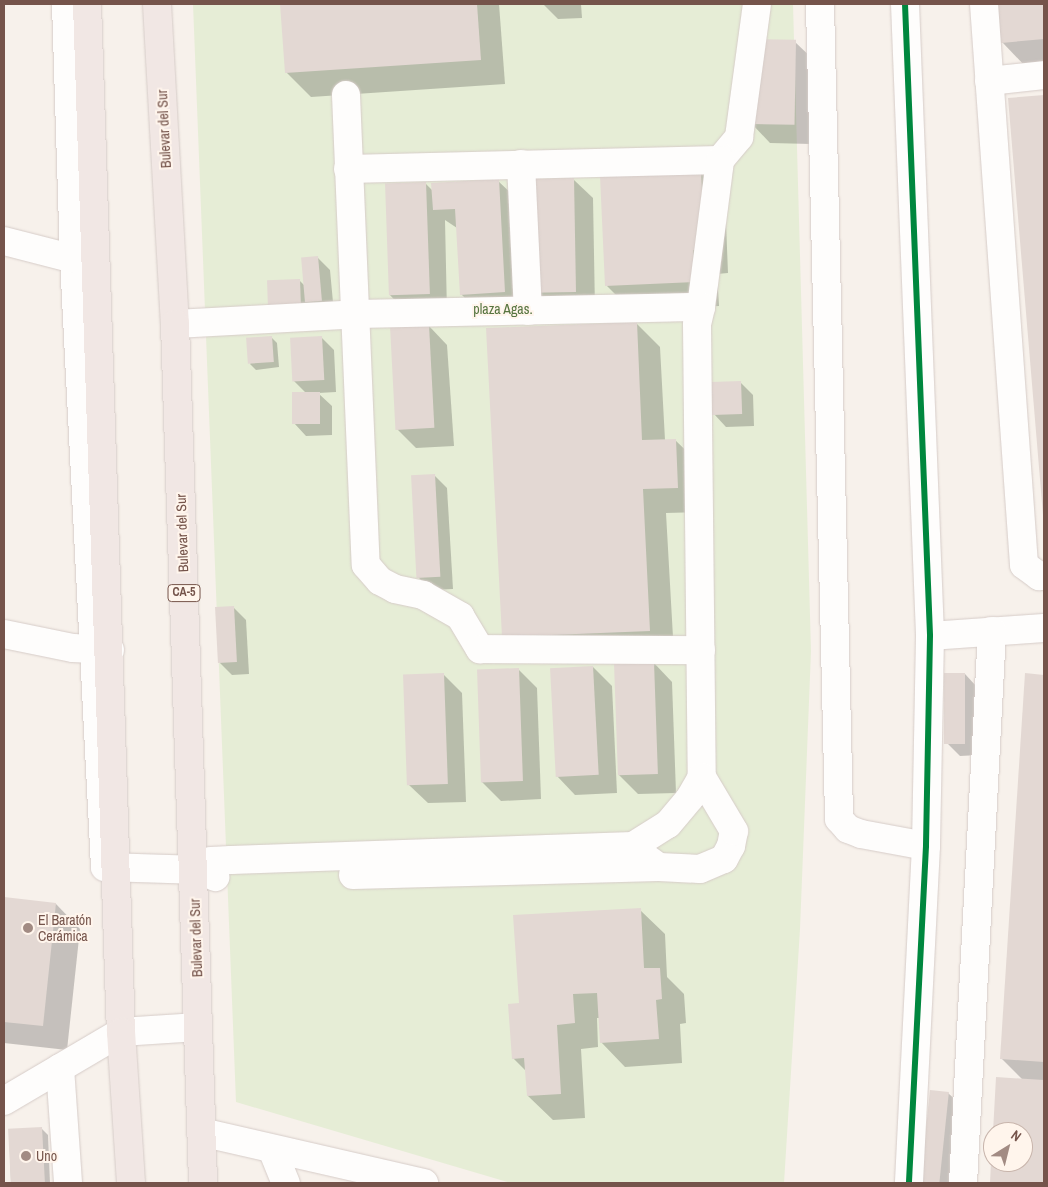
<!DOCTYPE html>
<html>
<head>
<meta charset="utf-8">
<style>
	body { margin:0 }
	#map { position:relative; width:1048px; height:1187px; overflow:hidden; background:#f7f1eb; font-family:"Archivo Narrow",sans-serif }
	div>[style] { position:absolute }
	.green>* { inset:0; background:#e6edd6 }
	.shadow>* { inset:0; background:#0003 }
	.building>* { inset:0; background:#e3d8d3; transform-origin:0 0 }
	.roads { filter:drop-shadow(0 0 1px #d6ccc8) drop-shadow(0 0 1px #d6ccc8) }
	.minor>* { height:28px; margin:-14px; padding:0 14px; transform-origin:14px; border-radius:14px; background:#fefdfc }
	.highway>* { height:28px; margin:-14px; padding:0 14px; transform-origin:14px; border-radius:14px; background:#f1e7e4 }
	.cycleway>* { height:6px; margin:-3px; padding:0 3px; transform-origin:3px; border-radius:3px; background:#00873e }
	.dots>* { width:14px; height:14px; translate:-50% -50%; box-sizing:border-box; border:2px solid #fff5ec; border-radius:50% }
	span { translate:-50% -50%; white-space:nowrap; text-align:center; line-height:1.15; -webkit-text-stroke:4px #fff5ec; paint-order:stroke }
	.shield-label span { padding:1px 4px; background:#fff5ec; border:1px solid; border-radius:4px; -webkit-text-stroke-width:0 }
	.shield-label { font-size:12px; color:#75544b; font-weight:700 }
	.street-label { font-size:14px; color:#75544b }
	.park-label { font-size:14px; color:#577540 }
	.poi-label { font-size:14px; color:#75544b }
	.left { translate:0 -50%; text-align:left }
	.frame { position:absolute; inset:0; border:5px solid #75544b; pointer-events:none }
	.north { position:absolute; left:983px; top:1122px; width:50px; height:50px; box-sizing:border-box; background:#fff5ec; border:1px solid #c8b5ac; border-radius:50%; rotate:36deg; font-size:14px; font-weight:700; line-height:20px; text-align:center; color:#75544b }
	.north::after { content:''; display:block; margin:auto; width:18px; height:22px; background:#a28b83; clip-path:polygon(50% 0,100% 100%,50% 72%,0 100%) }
</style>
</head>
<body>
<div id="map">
	<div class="green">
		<div style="clip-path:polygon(193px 4px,793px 4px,811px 651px,800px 929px,784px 1183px,511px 1183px,236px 1102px)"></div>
	</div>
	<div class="shadow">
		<div style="clip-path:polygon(282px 4px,499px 4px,505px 84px,311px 97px,286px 72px)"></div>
		<div style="clip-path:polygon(543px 4px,581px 4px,582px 18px,558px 19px)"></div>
		<div style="clip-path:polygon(999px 4px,1044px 4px,1044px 65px,1026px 67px,1002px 42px)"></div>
		<div style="clip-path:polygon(795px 42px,814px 60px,811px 144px,770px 143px,752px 124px)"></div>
		<div style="clip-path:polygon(1044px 96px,1044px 516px,1009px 99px)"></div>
		<div style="clip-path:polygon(701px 173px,725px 198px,728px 273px,717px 274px,719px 306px,631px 310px,607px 286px)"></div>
		<div style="clip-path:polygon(574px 180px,593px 198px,595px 310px,553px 311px,534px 292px)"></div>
		<div style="clip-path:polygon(498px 181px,517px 199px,523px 311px,480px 313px,461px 294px,457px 228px,445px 220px,447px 312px,407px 313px,389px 294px,426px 184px,433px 191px)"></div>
		<div style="clip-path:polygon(318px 258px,330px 270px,334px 313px,282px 321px,299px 280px,304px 285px)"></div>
		<div style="clip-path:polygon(636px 323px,660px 347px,665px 440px,675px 440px,700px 464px,702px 512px,666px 513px,674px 655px,528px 661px)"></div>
		<div style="clip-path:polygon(429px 326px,447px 345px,454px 446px,416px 448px,397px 429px)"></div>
		<div style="clip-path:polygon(271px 337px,277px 343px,279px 367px,256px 370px,250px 364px)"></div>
		<div style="clip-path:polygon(321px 337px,334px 350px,336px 392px,318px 393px,332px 406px,332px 435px,306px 436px,294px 423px,307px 394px,294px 381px)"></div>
		<div style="clip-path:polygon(741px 383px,753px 395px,754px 426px,726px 427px,714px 414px)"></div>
		<div style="clip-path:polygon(434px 475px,447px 488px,453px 589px,431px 590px,418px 577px)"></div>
		<div style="clip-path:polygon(233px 607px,246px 620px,249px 674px,232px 675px,220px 663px)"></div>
		<div style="clip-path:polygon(654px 663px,672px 682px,676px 793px,638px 794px,619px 775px)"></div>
		<div style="clip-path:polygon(593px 667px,612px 686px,617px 793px,575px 795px,557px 776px)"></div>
		<div style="clip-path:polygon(518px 669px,537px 688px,541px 799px,501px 801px,482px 782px)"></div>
		<div style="clip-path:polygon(443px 674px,462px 693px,466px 802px,428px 803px,409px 785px)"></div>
		<div style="clip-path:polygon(965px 674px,977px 687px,979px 755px,960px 756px,948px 744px)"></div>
		<div style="clip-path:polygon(1026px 675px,1044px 676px,1044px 1183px,991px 1183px,993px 1153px,993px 1162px,1023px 1162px,1023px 1132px,994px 1132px,1023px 1080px,1002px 1059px)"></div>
		<div style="clip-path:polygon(4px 898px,56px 904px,80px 929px,67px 1050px,4px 1043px)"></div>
		<div style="clip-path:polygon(640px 910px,665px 934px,667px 977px,684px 994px,686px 1023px,680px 1024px,682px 1063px,625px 1067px,601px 1042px,599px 1018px,597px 1018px,598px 1047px,581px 1049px,585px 1118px,553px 1120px,528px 1096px,527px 1072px,513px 1058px,520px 1005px)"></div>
		<div style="clip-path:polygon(931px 1092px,948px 1093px,961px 1105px,956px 1183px,925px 1183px)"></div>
		<div style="clip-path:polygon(9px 1129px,42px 1129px,48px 1135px,50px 1183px,11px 1183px)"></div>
	</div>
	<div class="building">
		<div style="clip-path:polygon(280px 4px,477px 4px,481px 60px,285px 73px)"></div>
		<div style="clip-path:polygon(997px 4px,1044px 4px,1044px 39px,1001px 43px)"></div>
		<div style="left:753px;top:39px;width:43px;height:85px;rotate:1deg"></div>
		<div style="clip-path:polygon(1044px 95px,1044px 515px,1043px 515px,1008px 98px)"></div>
		<div style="clip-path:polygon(701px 172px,705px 249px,693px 250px,695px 282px,605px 286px,600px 176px)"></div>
		<div style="left:574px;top:178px;width:114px;height:43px;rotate:89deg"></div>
		<div style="clip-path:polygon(499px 179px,505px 292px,460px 295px,455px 209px,433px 210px,431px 183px)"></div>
		<div style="left:426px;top:182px;width:112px;height:41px;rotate:88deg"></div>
		<div style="left:318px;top:256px;width:45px;height:17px;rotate:85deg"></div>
		<div style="left:300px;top:279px;width:28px;height:33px;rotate:88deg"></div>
		<div style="clip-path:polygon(637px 322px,642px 440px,676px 439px,678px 488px,643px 489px,650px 631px,502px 637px,486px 328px)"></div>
		<div style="left:429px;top:325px;width:103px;height:39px;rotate:87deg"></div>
		<div style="left:272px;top:336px;width:26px;height:26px;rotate:86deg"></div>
		<div style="left:322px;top:336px;width:44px;height:32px;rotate:87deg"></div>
		<div style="left:741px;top:381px;width:33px;height:30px;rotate:88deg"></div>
		<div style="left:292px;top:392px;width:28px;height:32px"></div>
		<div style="left:435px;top:474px;width:103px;height:24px;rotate:87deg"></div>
		<div style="left:234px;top:606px;width:56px;height:19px;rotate:87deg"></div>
		<div style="left:654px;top:662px;width:112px;height:40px;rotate:88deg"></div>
		<div style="left:593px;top:666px;width:109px;height:43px;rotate:87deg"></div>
		<div style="left:519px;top:668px;width:113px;height:42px;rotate:88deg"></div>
		<div style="left:444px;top:673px;width:111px;height:41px;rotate:88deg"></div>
		<div style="left:944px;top:673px;width:21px;height:71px"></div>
		<div style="clip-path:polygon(1025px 673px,1044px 675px,1044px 1062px,1000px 1059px)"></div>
		<div style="clip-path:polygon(4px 897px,56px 903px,43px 1026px,4px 1022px)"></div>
		<div style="clip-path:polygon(641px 908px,644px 968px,660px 968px,662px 999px,656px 1000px,659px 1039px,600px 1043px,597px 993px,573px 994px,575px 1023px,557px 1025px,561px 1094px,527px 1096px,524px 1058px,512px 1059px,508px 1004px,519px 1003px,513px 915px)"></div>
		<div style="clip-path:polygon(996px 1077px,1044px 1080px,1044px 1183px,990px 1183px,991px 1162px,1023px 1162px,1023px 1132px,993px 1132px)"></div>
		<div style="left:930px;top:1090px;width:19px;height:93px;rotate:6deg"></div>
		<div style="left:42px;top:1127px;width:56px;height:34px;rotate:87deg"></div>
	</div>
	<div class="roads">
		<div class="minor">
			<div style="left:66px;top:4px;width:255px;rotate:88.2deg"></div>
			<div style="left:74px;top:259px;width:609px;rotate:87.08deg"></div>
			<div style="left:105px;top:867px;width:95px;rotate:1.8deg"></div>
			<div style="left:200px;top:870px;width:17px;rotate:25deg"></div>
			<div style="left:820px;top:4px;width:815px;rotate:88.66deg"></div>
			<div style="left:839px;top:819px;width:13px;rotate:48deg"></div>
			<div style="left:848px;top:829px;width:14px;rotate:21deg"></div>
			<div style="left:861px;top:834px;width:66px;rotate:10.5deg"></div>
			<div style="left:905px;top:4px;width:632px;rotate:87.73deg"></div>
			<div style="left:930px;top:636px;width:210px;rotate:91.1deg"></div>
			<div style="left:926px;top:846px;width:337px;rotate:92.9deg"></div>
			<div style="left:984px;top:4px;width:562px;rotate:85.92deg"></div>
			<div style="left:1024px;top:565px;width:19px;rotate:36deg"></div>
			<div style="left:1039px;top:576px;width:5px"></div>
			<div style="left:989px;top:81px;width:55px;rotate:-6.2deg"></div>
			<div style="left:346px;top:95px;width:470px;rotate:87.6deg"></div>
			<div style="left:366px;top:565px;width:21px;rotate:49deg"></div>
			<div style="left:380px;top:581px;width:17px;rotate:28deg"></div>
			<div style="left:395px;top:589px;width:29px;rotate:12deg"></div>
			<div style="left:423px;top:595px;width:43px;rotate:29.6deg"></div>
			<div style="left:460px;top:616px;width:39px;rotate:59deg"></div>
			<div style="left:480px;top:649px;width:221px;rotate:0.3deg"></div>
			<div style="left:521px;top:164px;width:147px;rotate:87.3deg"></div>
			<div style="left:348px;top:169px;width:372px;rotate:-1.4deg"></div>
			<div style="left:720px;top:160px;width:30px;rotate:-50deg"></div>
			<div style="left:739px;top:137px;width:134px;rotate:-82.3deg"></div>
			<div style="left:4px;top:241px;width:72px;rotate:14.4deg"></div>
			<div style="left:74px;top:259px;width:18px"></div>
			<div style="left:701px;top:307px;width:148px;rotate:-82.6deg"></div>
			<div style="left:175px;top:324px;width:182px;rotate:-3.1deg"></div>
			<div style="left:357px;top:314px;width:344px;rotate:-1.2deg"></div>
			<div style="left:701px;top:307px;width:17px;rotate:103deg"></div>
			<div style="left:697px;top:324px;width:453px;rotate:89.4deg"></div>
			<div style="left:702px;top:777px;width:24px;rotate:120deg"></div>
			<div style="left:690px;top:798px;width:34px;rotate:130deg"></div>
			<div style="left:668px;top:824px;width:41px;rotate:147.8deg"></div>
			<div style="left:633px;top:846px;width:402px;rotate:178deg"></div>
			<div style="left:231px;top:860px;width:20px;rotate:177deg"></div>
			<div style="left:211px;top:861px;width:14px;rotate:141deg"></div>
			<div style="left:4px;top:634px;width:70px;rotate:11.5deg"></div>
			<div style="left:73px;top:648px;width:37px;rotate:3deg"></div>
			<div style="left:930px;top:636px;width:114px;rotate:-4deg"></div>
			<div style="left:645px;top:857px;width:17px;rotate:36deg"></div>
			<div style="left:659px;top:867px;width:41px;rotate:2.8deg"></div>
			<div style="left:700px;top:869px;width:26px;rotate:-23deg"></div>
			<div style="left:724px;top:859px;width:15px;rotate:-62deg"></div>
			<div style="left:731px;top:846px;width:15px;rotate:-79deg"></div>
			<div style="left:734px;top:831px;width:63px;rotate:-120.7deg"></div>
			<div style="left:353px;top:875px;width:306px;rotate:-1.5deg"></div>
			<div style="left:60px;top:1068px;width:115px;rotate:86deg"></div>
			<div style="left:4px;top:1101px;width:136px;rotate:-30.5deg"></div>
			<div style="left:121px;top:1032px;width:77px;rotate:-3.7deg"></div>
			<div style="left:201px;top:1132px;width:229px;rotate:12.9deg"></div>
			<div style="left:272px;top:1149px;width:37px;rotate:68deg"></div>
			<div style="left:963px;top:1183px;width:553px;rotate:-86.99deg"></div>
		</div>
		<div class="highway">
			<div style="left:87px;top:4px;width:1029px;rotate:88.11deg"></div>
			<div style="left:121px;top:1032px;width:151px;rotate:86.2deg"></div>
			<div style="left:157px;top:4px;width:321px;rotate:86.8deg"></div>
			<div style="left:175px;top:324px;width:859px;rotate:88.13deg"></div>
		</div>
	</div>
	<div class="cycleway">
		<div style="left:905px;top:4px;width:632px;rotate:87.73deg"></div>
		<div style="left:930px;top:636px;width:210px;rotate:91.1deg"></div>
		<div style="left:926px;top:846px;width:337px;rotate:92.9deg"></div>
	</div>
	<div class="dots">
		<div style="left:28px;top:928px;background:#a28b83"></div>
		<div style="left:26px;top:1156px;background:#a28b83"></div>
	</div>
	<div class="shield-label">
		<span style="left:184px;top:593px">CA-5</span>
	</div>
	<div class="street-label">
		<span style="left:164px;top:129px;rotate:-93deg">Bulevar del Sur</span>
		<span style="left:182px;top:533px;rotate:-92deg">Bulevar del Sur</span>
		<span style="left:196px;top:938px;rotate:-92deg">Bulevar del Sur</span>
	</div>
	<div class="park-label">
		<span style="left:503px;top:309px">plaza Agas.</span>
	</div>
	<div class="poi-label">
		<span class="left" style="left:38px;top:928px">El Baratón<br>Cerámica</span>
		<span class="left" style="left:36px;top:1156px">Uno</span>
	</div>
	<div class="frame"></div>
	<div class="north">N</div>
</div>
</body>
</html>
